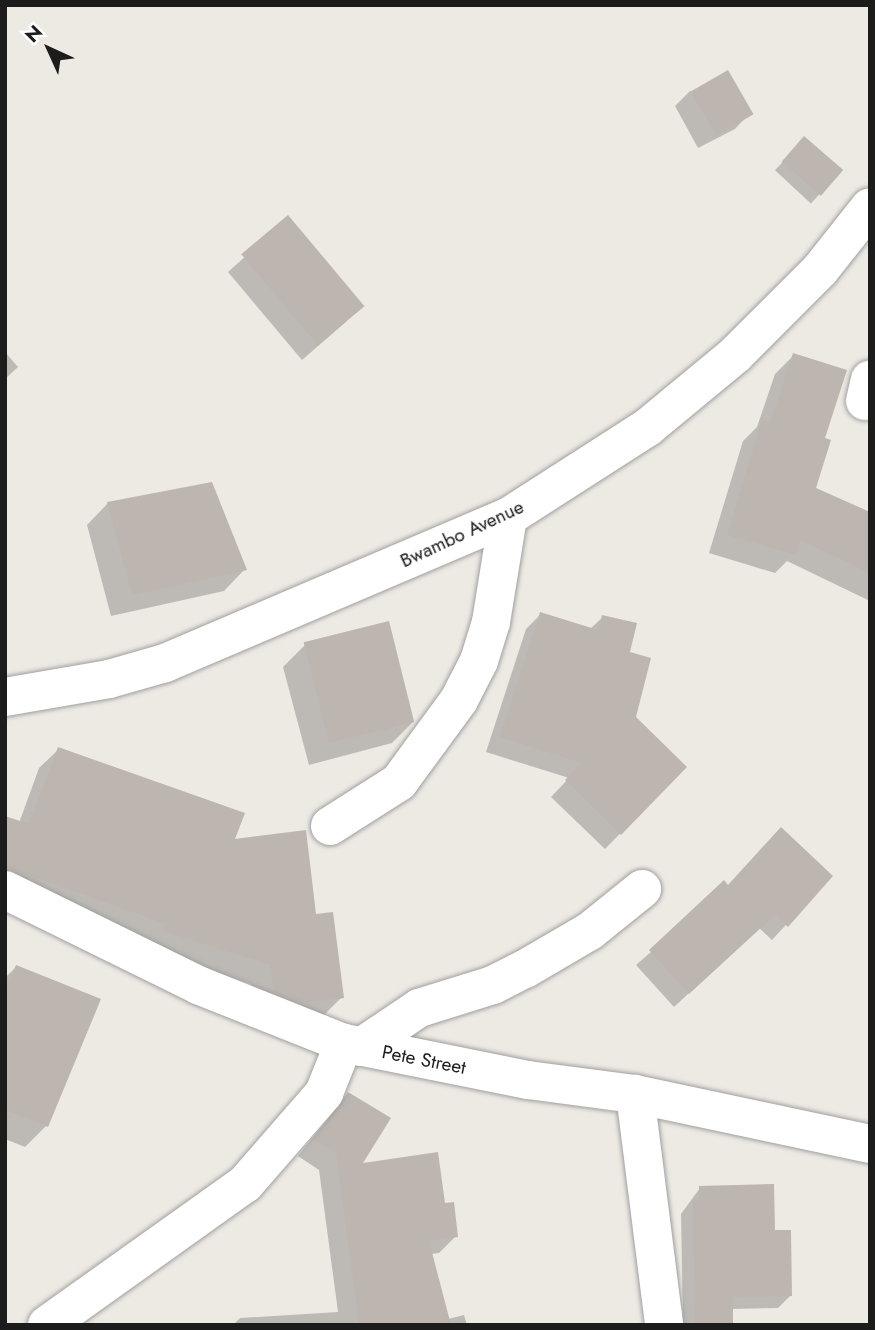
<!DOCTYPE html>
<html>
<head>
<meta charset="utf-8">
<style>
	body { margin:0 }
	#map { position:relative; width:875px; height:1330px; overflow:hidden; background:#ede9e3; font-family:Jost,sans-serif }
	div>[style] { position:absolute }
	.shadow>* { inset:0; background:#0003; transform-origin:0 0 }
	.building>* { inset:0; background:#bdb5b0; transform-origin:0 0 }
	.roads { filter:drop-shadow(0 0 2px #a0a0a0) drop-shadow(0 0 2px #a0a0a0) }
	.minor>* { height:38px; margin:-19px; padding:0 19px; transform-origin:19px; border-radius:19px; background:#fff }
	span { translate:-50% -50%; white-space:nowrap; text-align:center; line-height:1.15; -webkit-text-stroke:5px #fff; paint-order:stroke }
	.street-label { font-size:19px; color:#1c1c1c }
	.frame { position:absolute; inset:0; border:7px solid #1c1c1c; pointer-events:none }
	.north { position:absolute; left:14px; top:14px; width:70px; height:70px; -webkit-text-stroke:5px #fff; paint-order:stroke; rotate:315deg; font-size:19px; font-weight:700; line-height:28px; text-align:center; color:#1c1c1c }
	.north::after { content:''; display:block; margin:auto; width:24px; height:32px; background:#1c1c1c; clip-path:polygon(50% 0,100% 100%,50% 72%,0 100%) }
</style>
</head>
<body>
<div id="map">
	<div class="shadow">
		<div style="clip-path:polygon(690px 91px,750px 113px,735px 129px,698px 148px,675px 106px)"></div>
		<div style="left:805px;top:138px;width:49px;height:44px;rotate:43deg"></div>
		<div style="clip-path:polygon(288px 218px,347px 321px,302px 360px,228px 272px)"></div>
		<div style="clip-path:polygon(5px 352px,18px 367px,5px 379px)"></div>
		<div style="clip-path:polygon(794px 355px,823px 440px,814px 488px,870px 514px,870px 601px,787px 561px,775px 573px,709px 553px,743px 441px,757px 427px,775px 374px)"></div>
		<div style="clip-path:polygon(108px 503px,245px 569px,224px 591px,111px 616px,87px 525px)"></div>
		<div style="clip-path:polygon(541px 614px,590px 629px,603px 617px,634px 718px,685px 767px,605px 849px,551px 797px,569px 778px,486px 752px,526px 629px)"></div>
		<div style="clip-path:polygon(305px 645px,413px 722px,392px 743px,309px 765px,283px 667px)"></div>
		<div style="clip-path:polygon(59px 749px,233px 841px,342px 997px,323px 1016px,255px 1011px,251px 984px,145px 951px,5px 892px,5px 818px,19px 823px,39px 768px)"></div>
		<div style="clip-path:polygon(831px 876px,772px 940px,759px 928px,674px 1007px,636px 965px,727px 886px)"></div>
		<div style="clip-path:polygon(16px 967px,46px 1126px,25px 1147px,5px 1139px,5px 978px)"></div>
		<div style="clip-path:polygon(348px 1094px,360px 1165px,444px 1205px,456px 1236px,439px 1253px,431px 1254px,448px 1319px,464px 1315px,467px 1325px,233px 1325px,240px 1318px,338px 1312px,319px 1170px,298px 1156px)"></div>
		<div style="clip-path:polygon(700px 1188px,773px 1232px,791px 1295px,778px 1308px,731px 1309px,731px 1325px,683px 1325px,681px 1214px)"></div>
	</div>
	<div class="building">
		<div style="left:728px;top:70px;width:51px;height:43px;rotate:60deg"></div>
		<div style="left:804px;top:136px;width:52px;height:34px;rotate:41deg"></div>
		<div style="left:288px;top:215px;width:119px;height:61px;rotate:50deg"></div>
		<div style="clip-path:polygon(793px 353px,847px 370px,825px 438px,831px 440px,816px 488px,870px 512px,870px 573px,800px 540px,796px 555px,727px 535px,762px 420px,770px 423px)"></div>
		<div style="clip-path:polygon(212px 482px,247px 570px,132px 595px,107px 502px)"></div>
		<div style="clip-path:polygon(540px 612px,598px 630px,602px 615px,637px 623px,630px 652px,651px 658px,636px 717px,687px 767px,621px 835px,565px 780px,582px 763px,500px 737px)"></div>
		<div style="left:389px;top:621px;width:104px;height:88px;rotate:76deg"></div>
		<div style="clip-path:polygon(58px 747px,245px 813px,235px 839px,306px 830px,316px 914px,333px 912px,344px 998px,303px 1003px,274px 992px,270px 965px,163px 931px,166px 924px,5px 867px,5px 816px,29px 824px)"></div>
		<div style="clip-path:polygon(781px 827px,833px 876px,788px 927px,775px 915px,689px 994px,649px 950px,724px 880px,728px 885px)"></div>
		<div style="clip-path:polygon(16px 965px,101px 999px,48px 1127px,5px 1110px,5px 991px)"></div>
		<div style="clip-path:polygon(348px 1092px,391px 1118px,363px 1163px,438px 1152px,445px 1203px,454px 1202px,458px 1237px,429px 1241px,451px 1325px,359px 1325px,336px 1153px,313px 1139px)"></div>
		<div style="clip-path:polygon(774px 1184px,775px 1230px,791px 1230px,792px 1296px,733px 1297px,733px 1325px,695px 1325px,693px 1200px,699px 1199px,699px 1186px)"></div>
	</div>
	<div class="roads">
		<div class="minor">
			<div style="left:865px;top:401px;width:22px;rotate:-77deg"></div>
			<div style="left:5px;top:697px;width:106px;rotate:-9.8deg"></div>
			<div style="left:109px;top:679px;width:58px;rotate:-15.9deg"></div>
			<div style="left:165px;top:663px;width:373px;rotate:-23.1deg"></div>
			<div style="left:508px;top:517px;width:166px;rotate:-32.7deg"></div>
			<div style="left:648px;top:427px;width:113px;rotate:-39.6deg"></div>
			<div style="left:735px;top:355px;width:120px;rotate:-45deg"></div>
			<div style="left:820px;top:270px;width:80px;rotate:-51.6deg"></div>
			<div style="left:330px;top:826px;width:82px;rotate:-32.5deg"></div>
			<div style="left:399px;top:782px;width:102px;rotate:-53.8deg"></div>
			<div style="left:459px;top:700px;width:44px;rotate:-62.9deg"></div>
			<div style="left:479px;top:661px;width:41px;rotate:-72.9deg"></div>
			<div style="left:491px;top:622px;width:106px;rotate:-80.8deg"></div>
			<div style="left:5px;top:890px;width:215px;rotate:26.2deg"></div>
			<div style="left:198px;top:985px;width:157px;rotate:21.7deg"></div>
			<div style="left:344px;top:1043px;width:188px;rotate:11.4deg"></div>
			<div style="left:528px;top:1080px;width:108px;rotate:7.5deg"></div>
			<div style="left:635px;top:1094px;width:240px;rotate:12deg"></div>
			<div style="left:361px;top:1047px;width:70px;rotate:-33.9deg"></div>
			<div style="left:419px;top:1008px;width:77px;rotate:-17.3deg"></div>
			<div style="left:493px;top:985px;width:36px;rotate:-27deg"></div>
			<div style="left:525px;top:969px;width:75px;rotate:-30.3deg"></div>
			<div style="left:590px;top:931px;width:67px;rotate:-38.9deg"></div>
			<div style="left:635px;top:1094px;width:233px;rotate:82.8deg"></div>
			<div style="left:47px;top:1325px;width:243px;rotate:-35.5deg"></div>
			<div style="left:245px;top:1184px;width:121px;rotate:-49deg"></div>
			<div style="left:324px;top:1093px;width:54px;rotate:-68.2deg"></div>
		</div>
	</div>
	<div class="street-label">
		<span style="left:462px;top:534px;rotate:-25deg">Bwambo Avenue</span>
		<span style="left:424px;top:1060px;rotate:11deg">Pete Street</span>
	</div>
	<div class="frame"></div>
	<div class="north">N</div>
</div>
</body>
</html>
